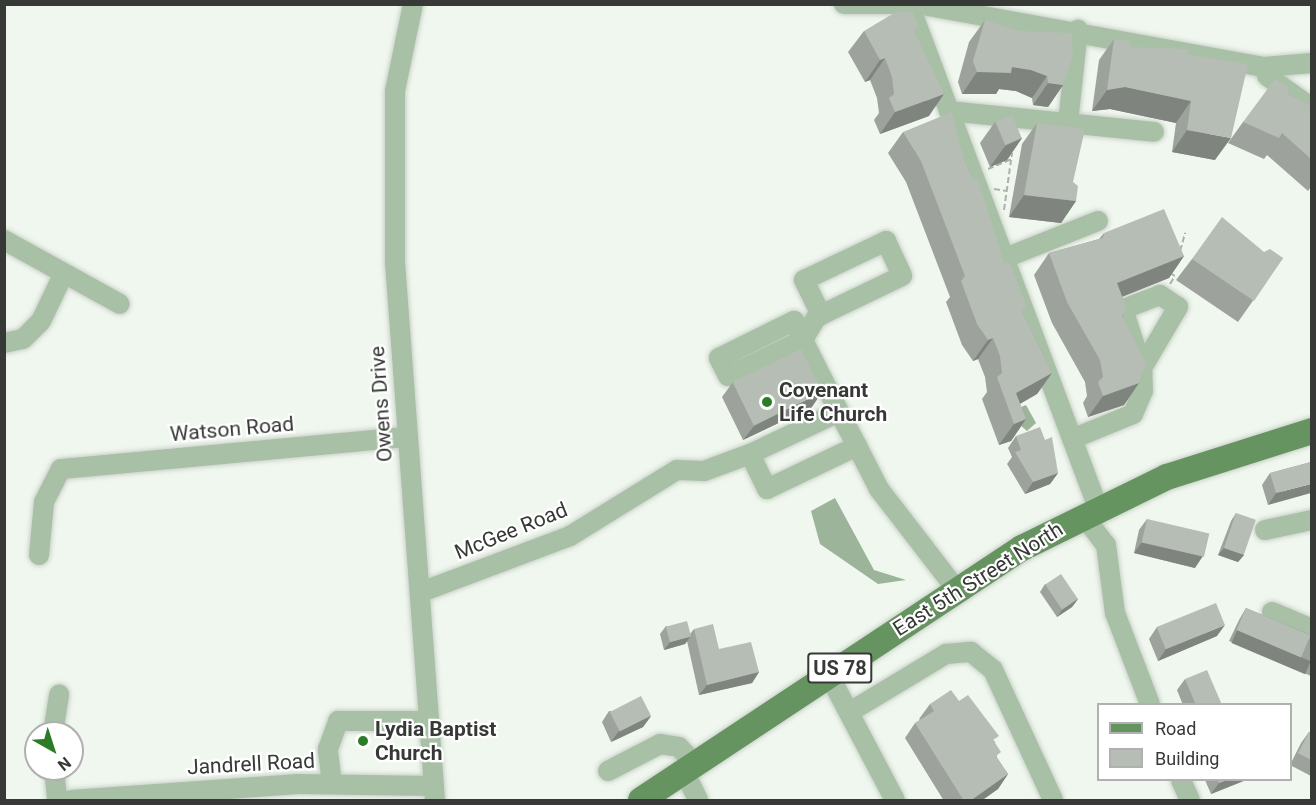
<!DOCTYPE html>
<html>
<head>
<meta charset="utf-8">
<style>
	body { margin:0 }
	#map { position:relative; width:1316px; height:805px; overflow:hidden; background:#eff7ee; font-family:Roboto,sans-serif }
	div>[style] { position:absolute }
	.water>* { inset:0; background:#9cb499 }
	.path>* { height:2px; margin-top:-1px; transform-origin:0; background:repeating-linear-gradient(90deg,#acb2ab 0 6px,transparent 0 9px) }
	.roads { filter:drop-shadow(0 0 2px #cad1c9) drop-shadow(0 0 2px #cad1c9) }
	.minor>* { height:20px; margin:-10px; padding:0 10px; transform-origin:10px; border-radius:10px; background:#a8c0a5 }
	.major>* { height:26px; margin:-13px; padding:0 13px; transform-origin:13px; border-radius:13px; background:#669461 }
	.wall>* { inset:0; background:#9da39c }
	.shaded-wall>* { inset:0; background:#7f847f; transform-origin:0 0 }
	.building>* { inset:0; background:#b6bdb5; transform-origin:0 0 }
	.dots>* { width:16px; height:16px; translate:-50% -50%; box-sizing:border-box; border:3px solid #fff; border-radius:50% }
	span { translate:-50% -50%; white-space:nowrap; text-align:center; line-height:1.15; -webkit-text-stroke:4.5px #fff; paint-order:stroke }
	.shield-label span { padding:2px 4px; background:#fff; border:2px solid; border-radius:4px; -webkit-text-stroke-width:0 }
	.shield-label { font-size:20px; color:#363936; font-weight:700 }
	.poi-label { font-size:21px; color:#363936; font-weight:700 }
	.left { translate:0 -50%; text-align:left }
	.street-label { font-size:21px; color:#363936 }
	.frame { position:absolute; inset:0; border:6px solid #363936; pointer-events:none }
	.legend { position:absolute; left:1097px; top:703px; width:195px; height:78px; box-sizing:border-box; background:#fff; border:2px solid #afb0af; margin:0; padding:8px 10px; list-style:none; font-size:18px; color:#363936 }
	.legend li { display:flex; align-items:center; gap:12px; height:30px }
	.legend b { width:30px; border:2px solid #afb0af }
	.north { position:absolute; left:24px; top:721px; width:60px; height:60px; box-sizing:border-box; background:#fff; border:2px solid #afb0af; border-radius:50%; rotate:141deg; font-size:16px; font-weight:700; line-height:24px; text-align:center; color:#363936 }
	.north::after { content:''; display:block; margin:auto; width:21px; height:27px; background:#2c7c27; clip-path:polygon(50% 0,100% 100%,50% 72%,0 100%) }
</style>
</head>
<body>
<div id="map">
	<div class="water">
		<div style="clip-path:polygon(1026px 405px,1036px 423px,1027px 431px,1006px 413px)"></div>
		<div style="clip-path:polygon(835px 498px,874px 570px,906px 580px,878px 584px,820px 544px,811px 511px)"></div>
	</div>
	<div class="path">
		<div style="left:988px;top:169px;width:25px;rotate:-23deg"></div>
		<div style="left:994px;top:189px;width:12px;rotate:9deg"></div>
		<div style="left:1004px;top:210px;width:58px;rotate:-82deg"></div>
		<div style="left:1180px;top:251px;width:19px;rotate:-74deg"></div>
		<div style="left:1170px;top:284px;width:9px;rotate:-58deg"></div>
		<div style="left:1175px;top:276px;width:6px;rotate:-149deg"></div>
	</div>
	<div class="roads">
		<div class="minor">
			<div style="left:413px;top:4px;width:89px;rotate:101.7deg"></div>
			<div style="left:395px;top:91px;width:171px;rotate:90deg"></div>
			<div style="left:395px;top:262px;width:539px;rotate:85.75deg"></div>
			<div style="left:844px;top:4px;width:52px"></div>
			<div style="left:909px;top:4px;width:538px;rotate:69.44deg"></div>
			<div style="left:917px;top:4px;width:353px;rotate:10.3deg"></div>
			<div style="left:1264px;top:67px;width:48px;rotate:-4.8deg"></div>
			<div style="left:1267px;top:76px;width:55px;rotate:35.4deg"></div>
			<div style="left:949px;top:111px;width:206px;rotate:5.8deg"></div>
			<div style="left:1068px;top:123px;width:94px;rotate:-83.9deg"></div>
			<div style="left:4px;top:240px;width:132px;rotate:28.9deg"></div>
			<div style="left:1005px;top:258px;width:100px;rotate:-21.7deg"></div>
			<div style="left:821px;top:315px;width:39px;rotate:-116deg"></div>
			<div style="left:804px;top:280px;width:91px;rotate:-25.4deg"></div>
			<div style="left:886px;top:241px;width:38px;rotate:65deg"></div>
			<div style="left:902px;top:276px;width:90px;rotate:154.3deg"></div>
			<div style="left:821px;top:315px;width:6px;rotate:149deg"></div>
			<div style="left:816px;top:318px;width:26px;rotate:121deg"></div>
			<div style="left:803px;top:340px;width:83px;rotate:154.4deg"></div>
			<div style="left:728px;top:376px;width:20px;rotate:-117deg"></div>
			<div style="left:719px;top:358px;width:84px;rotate:-26.3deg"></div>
			<div style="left:794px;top:321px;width:21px;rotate:65deg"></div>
			<div style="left:803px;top:340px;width:80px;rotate:63.4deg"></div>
			<div style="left:839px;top:412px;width:38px;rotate:62deg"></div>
			<div style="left:4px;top:343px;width:19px;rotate:-12deg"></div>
			<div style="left:23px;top:339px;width:25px;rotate:-45deg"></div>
			<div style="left:41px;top:321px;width:51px;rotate:-64.4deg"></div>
			<div style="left:1072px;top:439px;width:66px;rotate:-22.3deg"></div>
			<div style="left:1133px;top:414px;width:25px;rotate:-67deg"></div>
			<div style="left:1143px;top:391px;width:23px;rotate:-92deg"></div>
			<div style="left:1142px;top:368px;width:71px;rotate:-59.5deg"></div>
			<div style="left:1178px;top:307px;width:22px;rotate:-146deg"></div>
			<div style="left:1160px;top:295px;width:40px;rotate:159deg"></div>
			<div style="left:1123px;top:309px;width:45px;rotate:72deg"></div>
			<div style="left:750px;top:454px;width:98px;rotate:-25.3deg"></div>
			<div style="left:1083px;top:515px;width:38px;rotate:53deg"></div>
			<div style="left:1106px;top:545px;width:69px;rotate:82.5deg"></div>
			<div style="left:1115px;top:613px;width:97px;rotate:69deg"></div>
			<div style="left:1265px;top:530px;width:48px;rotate:-12deg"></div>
			<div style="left:39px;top:555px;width:53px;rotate:-84.6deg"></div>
			<div style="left:44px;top:502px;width:37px;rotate:-63deg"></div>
			<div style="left:61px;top:469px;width:347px;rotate:-5.3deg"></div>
			<div style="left:421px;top:592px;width:159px;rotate:-20.6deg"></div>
			<div style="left:570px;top:536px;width:126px;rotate:-31.7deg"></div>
			<div style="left:677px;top:470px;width:27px;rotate:2deg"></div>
			<div style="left:704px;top:471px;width:49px;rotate:-20.3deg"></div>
			<div style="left:750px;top:454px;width:39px;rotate:64deg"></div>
			<div style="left:767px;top:489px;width:100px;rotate:-25.5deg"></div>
			<div style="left:857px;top:446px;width:48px;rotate:62.9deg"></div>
			<div style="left:879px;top:489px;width:126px;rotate:52.4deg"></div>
			<div style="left:1272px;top:612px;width:43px;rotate:23deg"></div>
			<div style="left:829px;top:675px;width:141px;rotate:62.2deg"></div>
			<div style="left:853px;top:710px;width:109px;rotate:-31.1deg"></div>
			<div style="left:946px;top:654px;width:25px;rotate:-5deg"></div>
			<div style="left:971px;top:652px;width:28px;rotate:39deg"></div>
			<div style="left:993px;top:670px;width:143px;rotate:65.2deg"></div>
			<div style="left:53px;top:733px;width:39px;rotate:-81deg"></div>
			<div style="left:54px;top:769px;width:31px;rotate:84deg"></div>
			<div style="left:608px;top:771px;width:59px;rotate:-27.4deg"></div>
			<div style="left:660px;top:744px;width:19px;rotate:9deg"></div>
			<div style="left:679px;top:747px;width:23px;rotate:47deg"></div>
			<div style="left:684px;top:771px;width:32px;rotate:64deg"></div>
			<div style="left:1181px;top:780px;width:22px;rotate:66deg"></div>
			<div style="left:332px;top:784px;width:35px;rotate:-97deg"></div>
			<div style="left:328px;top:749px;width:30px;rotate:-70deg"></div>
			<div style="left:338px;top:721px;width:91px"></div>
			<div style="left:71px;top:800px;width:228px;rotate:-4deg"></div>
			<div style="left:298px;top:784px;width:136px;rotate:0.8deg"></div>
		</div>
		<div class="major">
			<div style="left:641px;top:800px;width:457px;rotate:-33.5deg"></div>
			<div style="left:1022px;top:548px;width:161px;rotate:-26.1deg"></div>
			<div style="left:1167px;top:477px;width:152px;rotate:-17.6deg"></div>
		</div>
	</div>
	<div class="wall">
		<div style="clip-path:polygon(985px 20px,1063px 85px,1048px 107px,1033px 105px,1032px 98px,1016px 91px,999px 89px,996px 94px,962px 94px,958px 82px,969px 42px)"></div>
		<div style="clip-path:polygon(864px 31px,914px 31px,929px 116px,880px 134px,874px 120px,879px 113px,877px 98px,870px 80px,865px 82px,848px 52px)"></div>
		<div style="clip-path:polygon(1114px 39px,1132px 47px,1187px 54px,1215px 160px,1172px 152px,1176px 123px,1110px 109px,1092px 111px,1099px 60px)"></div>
		<div style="clip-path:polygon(1288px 94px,1311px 105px,1311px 187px,1308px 191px,1267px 155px,1264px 159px,1228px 143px,1243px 122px)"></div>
		<div style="clip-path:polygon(995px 122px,1022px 138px,1007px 160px,990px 167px,980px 143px)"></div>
		<div style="clip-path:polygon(1037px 123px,1073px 182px,1076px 201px,1061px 223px,1009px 217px,1022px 144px)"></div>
		<div style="clip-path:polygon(903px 132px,963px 156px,1022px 311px,1052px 373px,1037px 394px,1020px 404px,1026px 419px,1011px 441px,999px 445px,982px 399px,987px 392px,985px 377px,978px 359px,973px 361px,962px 345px,946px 302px,950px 297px,906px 182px,888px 153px)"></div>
		<div style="clip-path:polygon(1104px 233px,1184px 256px,1169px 278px,1122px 297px,1123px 315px,1139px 383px,1124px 405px,1088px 417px,1083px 403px,1087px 396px,1085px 382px,1052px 323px,1034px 275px,1049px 253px,1099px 239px)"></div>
		<div style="clip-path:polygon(1264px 252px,1283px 258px,1238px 322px,1176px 280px,1192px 259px)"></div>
		<div style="clip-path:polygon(733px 382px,812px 407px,743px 440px,722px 397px)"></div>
		<div style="clip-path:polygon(1016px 436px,1058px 473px,1050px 484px,1025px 494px,1007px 464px,1012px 457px,1008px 448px)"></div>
		<div style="clip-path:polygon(1311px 462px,1268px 505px,1262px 485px,1270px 473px)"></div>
		<div style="clip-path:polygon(1236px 513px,1244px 555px,1238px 562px,1218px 555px,1231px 521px)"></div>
		<div style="clip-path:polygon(1147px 519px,1195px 568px,1134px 553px,1139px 530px)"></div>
		<div style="clip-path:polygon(1045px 584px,1078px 599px,1072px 607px,1057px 617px,1040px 592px)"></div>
		<div style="clip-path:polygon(1246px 608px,1311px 635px,1311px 676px,1229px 641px,1239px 620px)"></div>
		<div style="clip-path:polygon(666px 626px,690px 634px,694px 629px,719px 649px,759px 672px,752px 683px,699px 695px,687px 641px,685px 644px,664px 650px,660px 634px)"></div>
		<div style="clip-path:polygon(1157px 627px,1217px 636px,1158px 661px,1149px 639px)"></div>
		<div style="clip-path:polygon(1185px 679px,1222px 705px,1183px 705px,1177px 690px)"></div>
		<div style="clip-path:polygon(959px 701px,995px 742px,997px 758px,1008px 774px,998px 789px,981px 801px,944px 801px,905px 738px,915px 723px,920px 720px,919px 719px,930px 704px)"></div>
		<div style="clip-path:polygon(609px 711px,651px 716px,643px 727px,611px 742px,602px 722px)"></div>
		<div style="clip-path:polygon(1309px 732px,1311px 733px,1311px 776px,1290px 765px,1301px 743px)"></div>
		<div style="clip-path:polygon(1205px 780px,1246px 780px,1211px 794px)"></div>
	</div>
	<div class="shaded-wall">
		<div style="clip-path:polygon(885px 58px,870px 80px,865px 82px,880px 60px)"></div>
		<div style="clip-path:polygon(1012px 67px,1031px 70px,1047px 76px,1032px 98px,1016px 91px,999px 89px,996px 94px,962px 94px,977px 72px)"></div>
		<div style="clip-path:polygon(1048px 83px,1063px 85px,1048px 107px,1033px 105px)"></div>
		<div style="clip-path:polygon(1125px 87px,1191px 101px,1176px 123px,1110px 109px,1092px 111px,1107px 90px)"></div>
		<div style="clip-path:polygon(944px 94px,929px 116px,880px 134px,895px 112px)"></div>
		<div style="clip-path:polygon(1187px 130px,1231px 138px,1215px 160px,1172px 152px)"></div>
		<div style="clip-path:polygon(1022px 138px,1007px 160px,990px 167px,1005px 146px)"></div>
		<div style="clip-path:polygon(1024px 195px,1076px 201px,1061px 223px,1009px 217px)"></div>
		<div style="clip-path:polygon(1184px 256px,1169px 278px,1101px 305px,1117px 283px)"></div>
		<div style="clip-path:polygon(993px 338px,978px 359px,973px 361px,988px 340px)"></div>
		<div style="clip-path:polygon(1052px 373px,1037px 394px,1009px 410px,1016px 393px)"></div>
		<div style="clip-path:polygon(1139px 383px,1124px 405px,1088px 417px,1103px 396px)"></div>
		<div style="clip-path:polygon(822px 392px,812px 407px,743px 440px,754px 426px)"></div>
		<div style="clip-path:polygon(1026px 419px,1011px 441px,999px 445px,1014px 424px)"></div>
		<div style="clip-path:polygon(1058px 473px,1050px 484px,1025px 494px,1033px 482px)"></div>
		<div style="clip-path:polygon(1311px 484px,1311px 493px,1268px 505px,1276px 493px)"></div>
		<div style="clip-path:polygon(1142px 542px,1203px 556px,1195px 568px,1134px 553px)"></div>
		<div style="clip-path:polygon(1224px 548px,1244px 555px,1238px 562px,1218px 555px)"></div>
		<div style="clip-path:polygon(1078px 599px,1072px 607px,1057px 617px,1062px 610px)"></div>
		<div style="clip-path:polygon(1225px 625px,1217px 636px,1158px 661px,1166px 649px)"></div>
		<div style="left:1237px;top:630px;width:80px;height:14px;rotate:23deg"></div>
		<div style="clip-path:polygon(691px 636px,685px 644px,664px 650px,670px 642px)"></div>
		<div style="clip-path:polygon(759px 672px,752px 683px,699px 695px,707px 685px)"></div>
		<div style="clip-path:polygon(651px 716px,643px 727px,611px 742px,619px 731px)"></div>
		<div style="clip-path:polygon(1008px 774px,998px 789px,981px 801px,970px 801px)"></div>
		<div style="clip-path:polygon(1227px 780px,1246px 780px,1211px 794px,1219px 783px)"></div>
	</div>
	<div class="building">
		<div style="clip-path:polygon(912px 11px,918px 26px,914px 31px,944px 94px,895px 112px,889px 98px,894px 94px,892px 77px,885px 58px,880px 60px,864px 31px,894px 13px)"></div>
		<div style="clip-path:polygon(985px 20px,1019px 31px,1072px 33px,1073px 56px,1063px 85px,1048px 83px,1047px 76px,1031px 70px,1012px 67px,1011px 73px,977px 72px,973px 61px)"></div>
		<div style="clip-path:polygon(1114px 39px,1129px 41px,1132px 47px,1188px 49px,1187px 54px,1248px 64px,1231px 138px,1187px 130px,1191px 101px,1125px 87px,1107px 90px)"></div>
		<div style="clip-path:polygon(1275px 79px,1288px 87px,1288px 94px,1311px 105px,1311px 159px,1282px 133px,1279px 138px,1243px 122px)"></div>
		<div style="clip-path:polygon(952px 112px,963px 156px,972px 179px,978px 180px,1004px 262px,1010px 263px,1026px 305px,1022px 311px,1052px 373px,1016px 393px,1026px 419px,1014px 424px,997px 377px,1002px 373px,1000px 356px,993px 338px,988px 340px,977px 324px,961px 281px,965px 276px,921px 161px,903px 132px)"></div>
		<div style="left:1012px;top:115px;width:25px;height:18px;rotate:67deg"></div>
		<div style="clip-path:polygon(1037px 123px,1085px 129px,1073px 182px,1078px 186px,1076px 201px,1024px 195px)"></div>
		<div style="clip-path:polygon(1164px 209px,1184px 256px,1117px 283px,1127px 309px,1122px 315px,1146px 363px,1139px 383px,1103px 396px,1098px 382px,1103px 377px,1100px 360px,1067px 302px,1049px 253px,1103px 238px,1104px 233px)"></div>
		<div style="clip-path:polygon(1222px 217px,1264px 252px,1270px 249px,1283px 258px,1254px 301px,1192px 259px)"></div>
		<div style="left:801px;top:349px;width:48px;height:76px;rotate:64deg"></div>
		<div style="clip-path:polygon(1040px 427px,1045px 440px,1052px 437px,1058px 473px,1033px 482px,1015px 452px,1021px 450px,1016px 436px)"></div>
		<div style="clip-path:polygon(1311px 462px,1311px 484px,1276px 493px,1270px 473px)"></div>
		<div style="left:1236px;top:513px;width:21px;height:37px;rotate:19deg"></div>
		<div style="left:1147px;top:519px;width:64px;height:24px;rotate:13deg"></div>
		<div style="left:1061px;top:574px;width:30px;height:19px;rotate:56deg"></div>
		<div style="left:1216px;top:603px;width:24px;height:64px;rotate:68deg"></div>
		<div style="left:1246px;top:608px;width:70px;height:24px;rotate:23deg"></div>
		<div style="left:687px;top:621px;width:16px;height:22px;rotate:75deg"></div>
		<div style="clip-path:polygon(713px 624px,719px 649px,751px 642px,759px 672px,707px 685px,694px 629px)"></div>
		<div style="clip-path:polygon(1207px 670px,1222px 705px,1196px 705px,1185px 679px)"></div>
		<div style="clip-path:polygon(951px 690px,959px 701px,968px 695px,999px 736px,993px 740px,1001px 752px,996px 756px,1008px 774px,970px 801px,964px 801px,915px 723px,934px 711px,930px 704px)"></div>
		<div style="left:641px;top:696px;width:22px;height:35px;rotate:63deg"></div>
		<div style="clip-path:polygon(1309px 732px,1311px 733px,1311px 760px,1298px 753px)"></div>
		<div style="clip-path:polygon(1218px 780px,1227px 780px,1219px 783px)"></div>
	</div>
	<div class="dots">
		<div style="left:767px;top:402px;background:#2c7c27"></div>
		<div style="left:363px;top:741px;background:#2c7c27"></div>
	</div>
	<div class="shield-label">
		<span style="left:840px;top:668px">US 78</span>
	</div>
	<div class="poi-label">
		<span class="left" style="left:779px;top:402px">Covenant<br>Life Church</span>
		<span class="left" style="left:375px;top:741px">Lydia Baptist<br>Church</span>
	</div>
	<div class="street-label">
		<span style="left:381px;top:404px;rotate:-94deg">Owens Drive</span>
		<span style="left:232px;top:429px;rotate:-5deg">Watson Road</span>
		<span style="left:511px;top:531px;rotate:-22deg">McGee Road</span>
		<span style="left:978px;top:579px;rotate:-32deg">East 5th Street North</span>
		<span style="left:251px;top:764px;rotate:-3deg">Jandrell Road</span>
	</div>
	<div class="frame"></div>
	<ul class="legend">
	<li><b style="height:8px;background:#669461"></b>Road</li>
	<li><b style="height:16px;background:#b6bdb5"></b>Building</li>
	</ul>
	<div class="north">N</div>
</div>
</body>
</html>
